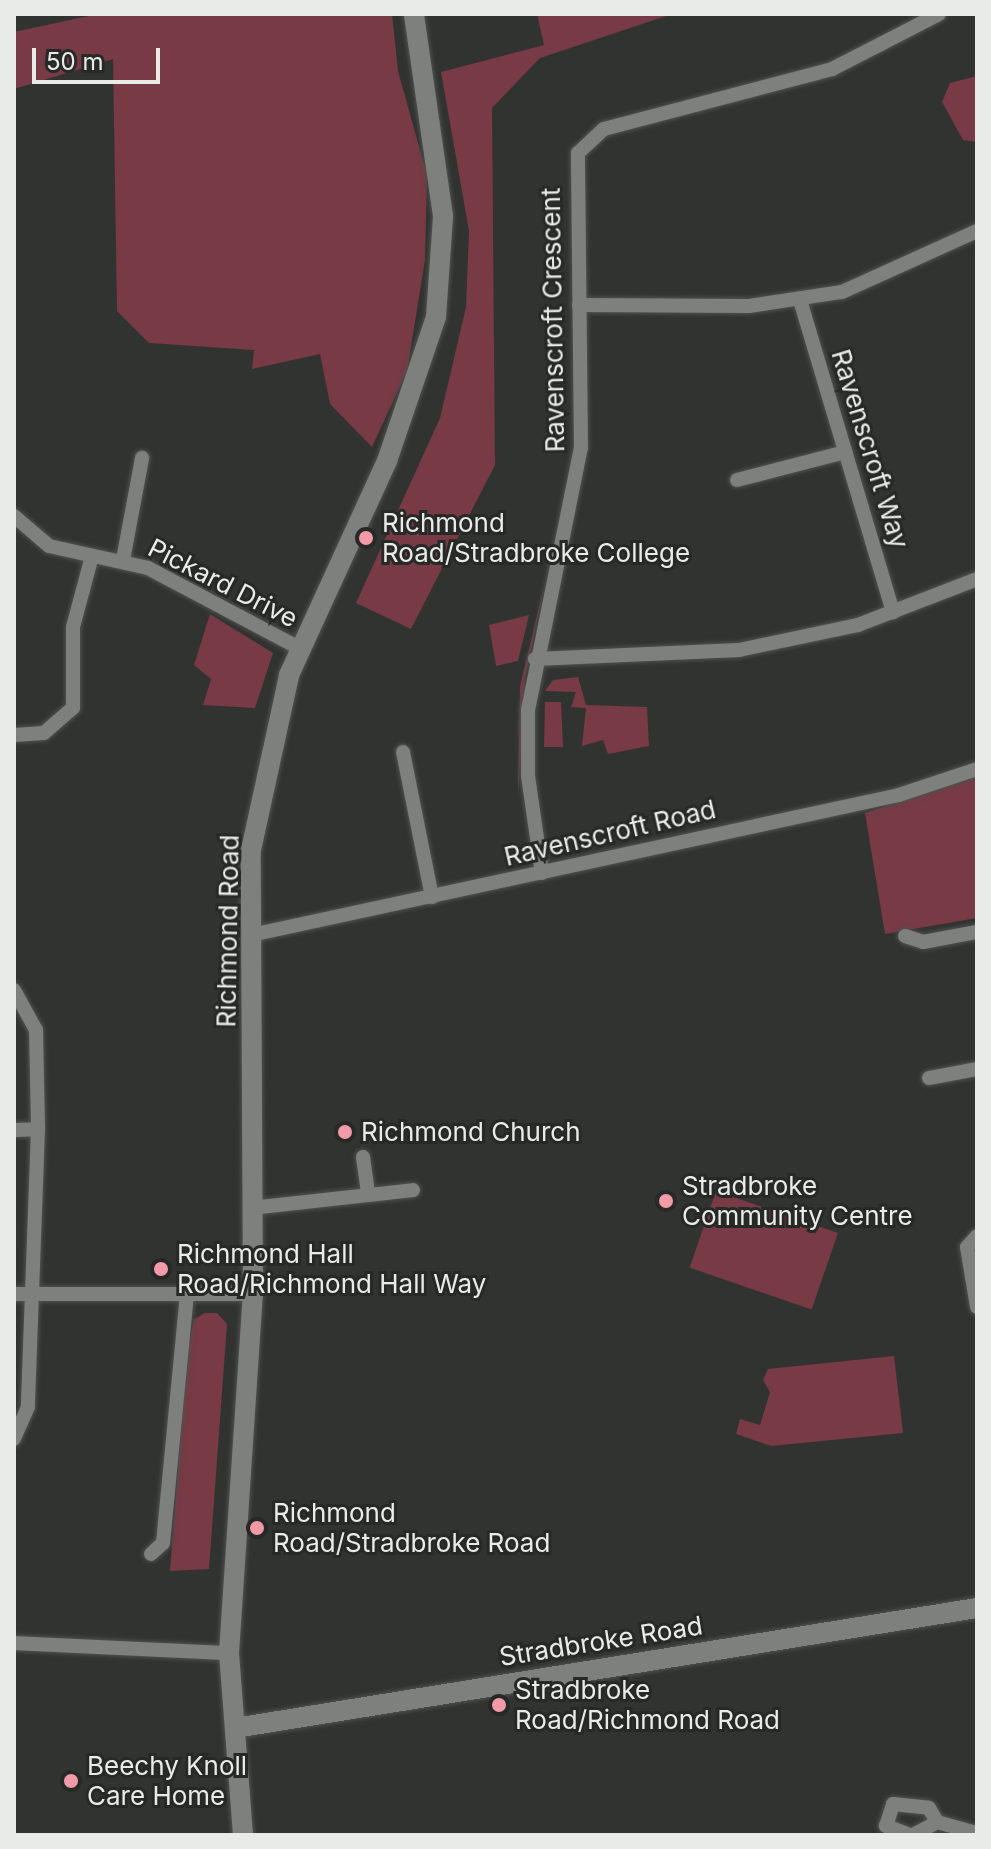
<!DOCTYPE html>
<html>
<head>
<meta charset="utf-8">
<style>
	body { margin:0 }
	#map { position:relative; width:991px; height:1849px; overflow:hidden; background:#313331; font-family:Inter,sans-serif }
	div>[style] { position:absolute }
	.green>* { inset:0; background:#783a45; transform-origin:0 0 }
	.roads { filter:drop-shadow(0 0 2px #4f514f) drop-shadow(0 0 2px #4f514f) }
	.street>* { height:14px; margin:-7px; padding:0 7px; transform-origin:7px; border-radius:7px; background:#7e807e }
	.secondary>* { height:20px; margin:-10px; padding:0 10px; transform-origin:10px; border-radius:10px; background:#7e807e }
	.dots>* { width:22px; height:22px; translate:-50% -50%; box-sizing:border-box; border:4px solid #272927; border-radius:50% }
	span { translate:-50% -50%; white-space:nowrap; text-align:center; line-height:1.15; -webkit-text-stroke:6px #272927; paint-order:stroke }
	.street-label { font-size:26px; color:#e9ebe9 }
	.poi-label { font-size:26px; color:#e9ebe9 }
	.left { translate:0 -50%; text-align:left }
	.frame { position:absolute; inset:0; border:16px solid #e9ebe9; pointer-events:none }
	.scale { position:absolute; left:32px; top:48px; width:128px; height:36px; box-sizing:border-box; border:4px solid #e9ebe9; border-top:0; padding-left:10px; font-size:24px; line-height:28px; white-space:nowrap; color:#e9ebe9; -webkit-text-stroke:6px #272927; paint-order:stroke }
</style>
</head>
<body>
<div id="map">
	<div class="green">
		<div style="clip-path:polygon(98px 14px,392px 14px,398px 71px,427px 175px,425px 260px,407px 371px,372px 447px,330px 404px,320px 354px,252px 369px,254px 350px,149px 343px,117px 311px,113px 59px,14px 89px,14px 32px)"></div>
		<div style="clip-path:polygon(537px 14px,672px 14px,540px 58px,492px 108px,495px 465px,411px 629px,356px 603px,440px 418px,466px 307px,469px 231px,441px 72px,544px 45px)"></div>
		<div style="clip-path:polygon(977px 76px,977px 142px,963px 140px,942px 102px,950px 83px)"></div>
		<div style="clip-path:polygon(544px 587px,525px 679px,518px 799px,520px 686px)"></div>
		<div style="clip-path:polygon(210px 614px,273px 653px,255px 708px,203px 705px,211px 679px,194px 665px)"></div>
		<div style="clip-path:polygon(529px 615px,518px 661px,496px 666px,489px 625px)"></div>
		<div style="clip-path:polygon(578px 677px,586px 705px,647px 707px,649px 746px,608px 754px,603px 740px,582px 746px,586px 708px,571px 707px,576px 692px,545px 691px,553px 680px)"></div>
		<div style="clip-path:polygon(545px 702px,561px 702px,563px 747px,544px 747px)"></div>
		<div style="clip-path:polygon(977px 777px,977px 918px,885px 934px,865px 813px)"></div>
		<div style="left:716px;top:1191px;width:129px;height:81px;rotate:19deg"></div>
		<div style="clip-path:polygon(205px 1313px,217px 1313px,227px 1324px,209px 1569px,170px 1571px,187px 1356px,194px 1319px)"></div>
		<div style="clip-path:polygon(894px 1356px,903px 1433px,771px 1446px,736px 1434px,740px 1419px,760px 1425px,770px 1392px,763px 1380px,768px 1369px)"></div>
	</div>
	<div class="roads">
		<div class="street">
			<div style="left:800px;top:300px;width:326px;rotate:73.4deg"></div>
			<div style="left:579px;top:305px;width:170px;rotate:0.3deg"></div>
			<div style="left:749px;top:306px;width:94px;rotate:-8.6deg"></div>
			<div style="left:842px;top:292px;width:148px;rotate:-24.3deg"></div>
			<div style="left:737px;top:480px;width:112px;rotate:-14.5deg"></div>
			<div style="left:14px;top:516px;width:46px;rotate:40.6deg"></div>
			<div style="left:49px;top:546px;width:101px;rotate:12.5deg"></div>
			<div style="left:148px;top:568px;width:173px;rotate:27.9deg"></div>
			<div style="left:123px;top:560px;width:104px;rotate:-79.4deg"></div>
			<div style="left:535px;top:659px;width:204px;rotate:-2.5deg"></div>
			<div style="left:739px;top:650px;width:122px;rotate:-11.9deg"></div>
			<div style="left:858px;top:625px;width:128px;rotate:-21.1deg"></div>
			<div style="left:14px;top:735px;width:30px;rotate:-4deg"></div>
			<div style="left:44px;top:733px;width:38px;rotate:-41deg"></div>
			<div style="left:73px;top:708px;width:81px;rotate:-90deg"></div>
			<div style="left:73px;top:627px;width:73px;rotate:-75deg"></div>
			<div style="left:403px;top:752px;width:148px;rotate:78.7deg"></div>
			<div style="left:542px;top:873px;width:98px;rotate:-98.2deg"></div>
			<div style="left:528px;top:776px;width:66px;rotate:-90deg"></div>
			<div style="left:528px;top:710px;width:267px;rotate:-78.6deg"></div>
			<div style="left:581px;top:448px;width:295px;rotate:-90.6deg"></div>
			<div style="left:578px;top:153px;width:35px;rotate:-43deg"></div>
			<div style="left:604px;top:129px;width:236px;rotate:-14.7deg"></div>
			<div style="left:832px;top:69px;width:120px;rotate:-27.2deg"></div>
			<div style="left:251px;top:935px;width:663px;rotate:-12.19deg"></div>
			<div style="left:899px;top:795px;width:82px;rotate:-18.4deg"></div>
			<div style="left:905px;top:936px;width:19px;rotate:18deg"></div>
			<div style="left:923px;top:942px;width:55px;rotate:-10.5deg"></div>
			<div style="left:14px;top:990px;width:46px;rotate:61.2deg"></div>
			<div style="left:36px;top:1030px;width:99px;rotate:88.8deg"></div>
			<div style="left:38px;top:1129px;width:278px;rotate:92.1deg"></div>
			<div style="left:28px;top:1407px;width:35px;rotate:114deg"></div>
			<div style="left:929px;top:1078px;width:49px;rotate:-10.6deg"></div>
			<div style="left:14px;top:1130px;width:24px;rotate:-2deg"></div>
			<div style="left:363px;top:1157px;width:35px;rotate:82deg"></div>
			<div style="left:251px;top:1208px;width:163px;rotate:-6.3deg"></div>
			<div style="left:977px;top:1236px;width:15px;rotate:132deg"></div>
			<div style="left:967px;top:1247px;width:61px;rotate:80.5deg"></div>
			<div style="left:14px;top:1294px;width:239px"></div>
			<div style="left:151px;top:1554px;width:16px;rotate:-43deg"></div>
			<div style="left:163px;top:1543px;width:252px;rotate:-84.5deg"></div>
			<div style="left:14px;top:1643px;width:215px;rotate:2.7deg"></div>
			<div style="left:937px;top:1822px;width:41px;rotate:15.4deg"></div>
			<div style="left:910px;top:1835px;width:26px;rotate:-159deg"></div>
			<div style="left:886px;top:1826px;width:23px;rotate:-72deg"></div>
			<div style="left:893px;top:1804px;width:36px;rotate:6deg"></div>
			<div style="left:929px;top:1808px;width:16px;rotate:60deg"></div>
			<div style="left:913px;top:1835px;width:27px;rotate:-28deg"></div>
		</div>
		<div class="secondary">
			<div style="left:235px;top:1728px;width:752px;rotate:-9.19deg"></div>
			<div style="left:243px;top:1835px;width:183px;rotate:-94.4deg"></div>
			<div style="left:229px;top:1653px;width:360px;rotate:-86.2deg"></div>
			<div style="left:253px;top:1294px;width:444px;rotate:-90.3deg"></div>
			<div style="left:251px;top:850px;width:179px;rotate:-77.7deg"></div>
			<div style="left:289px;top:675px;width:235px;rotate:-65.4deg"></div>
			<div style="left:387px;top:461px;width:152px;rotate:-71.2deg"></div>
			<div style="left:436px;top:317px;width:101px;rotate:-86deg"></div>
			<div style="left:443px;top:216px;width:204px;rotate:-98.2deg"></div>
		</div>
	</div>
	<div class="dots">
		<div style="left:366px;top:538px;background:#f39aa8"></div>
		<div style="left:345px;top:1132px;background:#f39aa8"></div>
		<div style="left:666px;top:1201px;background:#f39aa8"></div>
		<div style="left:161px;top:1269px;background:#f39aa8"></div>
		<div style="left:257px;top:1528px;background:#f39aa8"></div>
		<div style="left:499px;top:1705px;background:#f39aa8"></div>
		<div style="left:71px;top:1781px;background:#f39aa8"></div>
	</div>
	<div class="street-label">
		<span style="left:553px;top:320px;rotate:-91deg">Ravenscroft Crescent</span>
		<span style="left:870px;top:449px;rotate:73deg">Ravenscroft Way</span>
		<span style="left:223px;top:583px;rotate:27deg">Pickard Drive</span>
		<span style="left:610px;top:833px;rotate:-13deg">Ravenscroft Road</span>
		<span style="left:228px;top:931px;rotate:-89deg">Richmond Road</span>
		<span style="left:601px;top:1641px;rotate:-9deg">Stradbroke Road</span>
	</div>
	<div class="poi-label">
		<span class="left" style="left:382px;top:538px">Richmond<br>Road/Stradbroke College</span>
		<span class="left" style="left:361px;top:1132px">Richmond Church</span>
		<span class="left" style="left:682px;top:1201px">Stradbroke<br>Community Centre</span>
		<span class="left" style="left:177px;top:1269px">Richmond Hall<br>Road/Richmond Hall Way</span>
		<span class="left" style="left:273px;top:1528px">Richmond<br>Road/Stradbroke Road</span>
		<span class="left" style="left:515px;top:1705px">Stradbroke<br>Road/Richmond Road</span>
		<span class="left" style="left:87px;top:1781px">Beechy Knoll<br>Care Home</span>
	</div>
	<div class="frame"></div>
	<div class="scale">50 m</div>
</div>
</body>
</html>
